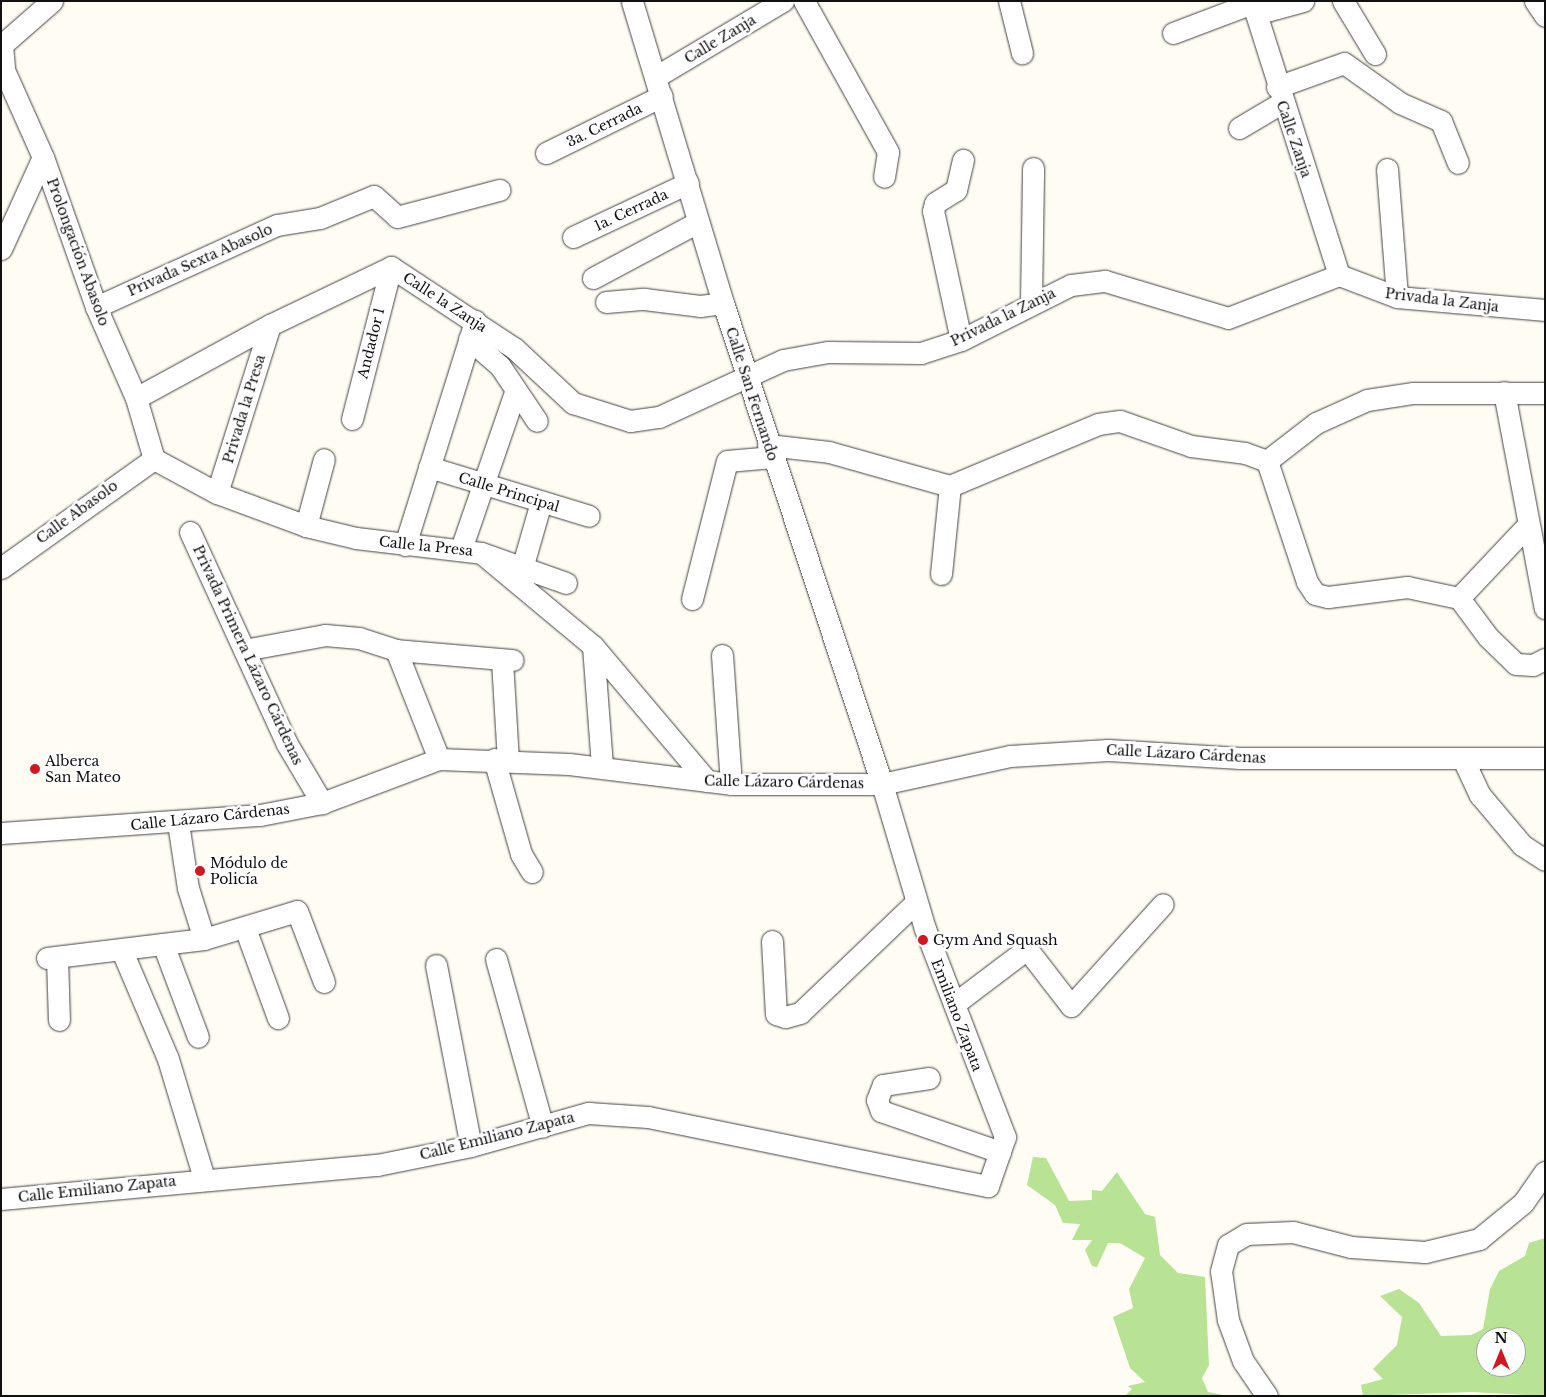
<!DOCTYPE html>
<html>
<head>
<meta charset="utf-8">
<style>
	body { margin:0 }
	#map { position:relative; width:1546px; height:1397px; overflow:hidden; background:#fffcf3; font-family:"Libre Baskerville",serif }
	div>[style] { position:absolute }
	.forest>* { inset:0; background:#b8e294 }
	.roads { filter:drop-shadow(0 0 1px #434343) drop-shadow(0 0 1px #434343) }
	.minor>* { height:21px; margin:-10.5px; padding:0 10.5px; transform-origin:10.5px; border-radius:10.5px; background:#fff }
	.dots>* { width:14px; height:14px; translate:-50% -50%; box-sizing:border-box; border:2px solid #fff; border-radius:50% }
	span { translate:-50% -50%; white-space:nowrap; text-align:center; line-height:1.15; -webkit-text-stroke:5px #fff; paint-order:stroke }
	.street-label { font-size:14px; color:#101010 }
	.poi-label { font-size:14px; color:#101010 }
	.left { translate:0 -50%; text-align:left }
	.frame { position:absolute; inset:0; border:2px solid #101010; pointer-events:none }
	.north { position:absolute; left:1476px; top:1327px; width:50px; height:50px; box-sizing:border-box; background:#fff; border:1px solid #9f9f9f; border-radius:50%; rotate:0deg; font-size:14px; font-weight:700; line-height:20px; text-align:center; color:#101010 }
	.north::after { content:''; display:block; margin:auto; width:18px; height:22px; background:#d11721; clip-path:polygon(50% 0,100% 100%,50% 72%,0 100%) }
</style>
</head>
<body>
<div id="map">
	<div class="forest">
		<div style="clip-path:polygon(1033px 1157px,1046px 1158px,1069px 1201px,1092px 1200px,1092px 1190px,1102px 1191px,1117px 1172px,1145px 1214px,1155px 1217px,1160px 1255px,1178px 1273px,1205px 1277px,1209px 1365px,1202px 1378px,1208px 1392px,1228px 1396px,1125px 1396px,1132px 1389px,1128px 1386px,1145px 1382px,1130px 1368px,1113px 1317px,1133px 1308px,1129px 1289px,1145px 1258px,1120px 1243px,1108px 1243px,1097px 1267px,1092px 1266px,1085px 1250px,1092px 1240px,1072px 1240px,1080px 1224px,1063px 1223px,1055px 1205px,1027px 1185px)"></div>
		<div style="clip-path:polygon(evenodd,1545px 1238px,1545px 1396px,1472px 1392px,1363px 1396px,1361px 1385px,1383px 1379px,1373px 1369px,1397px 1345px,1402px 1317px,1380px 1296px,1399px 1289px,1419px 1303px,1441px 1336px,1471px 1335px,1483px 1329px,1490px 1289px,1499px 1271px,1525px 1256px,1529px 1243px,1545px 1238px,1486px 1337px,1516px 1337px,1516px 1367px,1486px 1367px,1486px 1337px)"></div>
	</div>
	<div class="roads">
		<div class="minor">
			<div style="left:52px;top:1px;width:67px;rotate:138.7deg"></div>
			<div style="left:2px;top:45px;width:25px;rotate:85deg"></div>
			<div style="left:4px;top:70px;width:95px;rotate:65.9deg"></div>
			<div style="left:43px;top:157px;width:159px;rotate:70.5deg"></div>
			<div style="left:96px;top:307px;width:99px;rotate:66.3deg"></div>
			<div style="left:136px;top:398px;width:64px;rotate:73.6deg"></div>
			<div style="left:804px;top:1px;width:173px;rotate:60.9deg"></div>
			<div style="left:888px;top:152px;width:25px;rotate:99deg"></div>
			<div style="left:1009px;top:1px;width:54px;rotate:76deg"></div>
			<div style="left:1252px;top:1px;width:287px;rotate:72.4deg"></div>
			<div style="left:1343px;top:1px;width:62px;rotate:58.9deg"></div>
			<div style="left:1535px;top:1px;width:18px;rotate:56deg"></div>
			<div style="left:1256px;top:14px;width:49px;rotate:-15.5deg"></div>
			<div style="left:1173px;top:33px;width:85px;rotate:-20.8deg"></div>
			<div style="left:657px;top:76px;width:147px;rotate:-30.8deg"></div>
			<div style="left:1277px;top:87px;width:71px;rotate:-19.7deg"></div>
			<div style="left:1344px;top:63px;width:69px;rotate:35.5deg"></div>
			<div style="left:1400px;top:103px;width:45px;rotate:23.7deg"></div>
			<div style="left:1441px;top:121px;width:45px;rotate:68deg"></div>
			<div style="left:1239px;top:128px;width:49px;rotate:-30.8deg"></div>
			<div style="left:546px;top:153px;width:129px;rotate:-26.2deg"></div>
			<div style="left:1387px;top:169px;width:128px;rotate:85.5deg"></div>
			<div style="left:573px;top:237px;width:127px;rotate:-25.2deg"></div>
			<div style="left:1px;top:249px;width:101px;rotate:-65.5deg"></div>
			<div style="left:391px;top:267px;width:147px;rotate:33.4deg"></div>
			<div style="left:514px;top:348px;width:81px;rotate:43deg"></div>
			<div style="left:573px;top:403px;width:60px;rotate:17.5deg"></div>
			<div style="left:630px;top:421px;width:29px;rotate:-8deg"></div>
			<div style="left:659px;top:417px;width:136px;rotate:-24.7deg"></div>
			<div style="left:783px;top:360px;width:46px;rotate:-10.1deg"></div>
			<div style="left:828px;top:352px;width:93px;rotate:0.6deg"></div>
			<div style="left:921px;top:353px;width:42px;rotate:-18deg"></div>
			<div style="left:961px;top:340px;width:123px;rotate:-26.6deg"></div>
			<div style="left:1071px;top:285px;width:34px;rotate:-7deg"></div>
			<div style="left:1105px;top:281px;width:128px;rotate:16.7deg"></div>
			<div style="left:1228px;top:318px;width:119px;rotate:-21.2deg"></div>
			<div style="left:1339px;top:275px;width:62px;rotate:20.8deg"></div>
			<div style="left:1397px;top:297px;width:149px;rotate:5deg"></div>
			<div style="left:593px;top:278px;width:119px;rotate:-28.1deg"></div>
			<div style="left:606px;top:302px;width:38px;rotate:-5deg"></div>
			<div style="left:644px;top:299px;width:56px;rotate:7.1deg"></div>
			<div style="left:700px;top:306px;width:23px;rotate:-7deg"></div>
			<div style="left:1031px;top:302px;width:134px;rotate:-89.1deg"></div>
			<div style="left:96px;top:307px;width:199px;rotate:-24.4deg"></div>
			<div style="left:277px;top:225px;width:44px;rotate:-9.2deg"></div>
			<div style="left:320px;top:218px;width:58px;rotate:-22.2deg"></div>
			<div style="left:374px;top:196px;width:31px;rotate:42deg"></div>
			<div style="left:397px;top:217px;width:106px;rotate:-14.8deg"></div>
			<div style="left:469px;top:339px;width:41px;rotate:41.1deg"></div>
			<div style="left:500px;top:366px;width:66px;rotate:56.1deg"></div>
			<div style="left:961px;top:340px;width:132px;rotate:-102.2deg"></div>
			<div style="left:933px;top:211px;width:8px;rotate:-76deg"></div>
			<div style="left:935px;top:203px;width:25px;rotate:-32deg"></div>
			<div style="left:956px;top:190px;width:31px;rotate:-77deg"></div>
			<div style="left:1504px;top:392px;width:220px;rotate:79.3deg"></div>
			<div style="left:136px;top:398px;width:153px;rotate:-28.6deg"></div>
			<div style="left:270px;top:325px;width:134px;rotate:-25.6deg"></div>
			<div style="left:352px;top:419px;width:157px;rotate:-75.6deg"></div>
			<div style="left:768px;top:445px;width:61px;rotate:6.5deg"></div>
			<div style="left:829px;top:452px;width:126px;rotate:15.7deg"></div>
			<div style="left:950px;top:486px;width:160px;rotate:-22.7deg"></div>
			<div style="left:1098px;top:424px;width:22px;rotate:-8deg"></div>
			<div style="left:1120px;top:421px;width:75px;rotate:19.4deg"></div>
			<div style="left:1191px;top:446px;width:54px;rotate:7.4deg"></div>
			<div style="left:1245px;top:453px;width:23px;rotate:20deg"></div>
			<div style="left:1267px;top:461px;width:62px;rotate:-37.8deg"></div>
			<div style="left:1316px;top:423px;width:56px;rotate:-24.3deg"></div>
			<div style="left:1367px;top:400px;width:47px;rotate:-8.7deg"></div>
			<div style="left:1413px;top:393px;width:132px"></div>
			<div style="left:154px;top:459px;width:72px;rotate:28.4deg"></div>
			<div style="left:217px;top:493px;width:95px;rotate:20.3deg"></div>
			<div style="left:306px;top:526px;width:51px;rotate:13.5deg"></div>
			<div style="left:356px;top:538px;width:126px;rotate:6.8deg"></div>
			<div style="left:481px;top:553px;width:90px;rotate:19.4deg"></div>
			<div style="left:1267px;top:461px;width:127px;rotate:71.7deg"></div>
			<div style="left:1307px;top:582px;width:14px;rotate:56deg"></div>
			<div style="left:1315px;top:594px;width:13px;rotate:13deg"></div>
			<div style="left:1328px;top:597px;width:80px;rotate:-7.2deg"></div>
			<div style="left:1407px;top:587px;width:53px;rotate:11.9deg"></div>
			<div style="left:1459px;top:598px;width:98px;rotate:-46.7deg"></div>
			<div style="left:429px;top:467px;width:167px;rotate:17deg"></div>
			<div style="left:217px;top:493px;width:176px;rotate:-72.5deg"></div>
			<div style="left:306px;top:526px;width:69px;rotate:-75deg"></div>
			<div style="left:190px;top:532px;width:233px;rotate:65.4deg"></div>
			<div style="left:287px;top:744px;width:69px;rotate:59.3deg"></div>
			<div style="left:405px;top:545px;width:235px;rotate:-72.6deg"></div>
			<div style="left:461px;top:549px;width:166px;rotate:-71deg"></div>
			<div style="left:485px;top:556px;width:141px;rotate:39.8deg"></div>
			<div style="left:593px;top:646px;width:177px;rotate:49.8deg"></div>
			<div style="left:1px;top:568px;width:188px;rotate:-35.5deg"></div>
			<div style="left:522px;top:568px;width:69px;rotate:-73.9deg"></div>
			<div style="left:941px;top:574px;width:88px;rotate:-84.2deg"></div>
			<div style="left:1459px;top:598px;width:49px;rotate:53.4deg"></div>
			<div style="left:1488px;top:637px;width:39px;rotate:44deg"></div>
			<div style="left:1516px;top:664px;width:17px;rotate:3deg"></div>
			<div style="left:1533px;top:665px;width:13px;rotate:-27deg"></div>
			<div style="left:692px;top:599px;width:142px;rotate:-75.8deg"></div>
			<div style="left:727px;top:461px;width:46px;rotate:-5deg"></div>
			<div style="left:593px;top:646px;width:121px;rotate:85.7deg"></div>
			<div style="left:244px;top:650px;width:82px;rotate:-10.5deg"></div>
			<div style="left:325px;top:635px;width:34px;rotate:5deg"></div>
			<div style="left:359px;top:638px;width:39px;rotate:18deg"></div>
			<div style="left:396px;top:650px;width:117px;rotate:68.5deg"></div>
			<div style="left:396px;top:650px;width:117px;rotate:4.9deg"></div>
			<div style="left:722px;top:655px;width:129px;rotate:86deg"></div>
			<div style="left:502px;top:660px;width:100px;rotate:86.6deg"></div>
			<div style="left:494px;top:759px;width:99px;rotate:74.1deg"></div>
			<div style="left:521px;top:854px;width:21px;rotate:59deg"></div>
			<div style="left:1463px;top:759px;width:40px;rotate:65deg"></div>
			<div style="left:1480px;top:795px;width:65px;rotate:50deg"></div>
			<div style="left:1522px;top:845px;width:27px;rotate:33deg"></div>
			<div style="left:178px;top:823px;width:66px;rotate:81.3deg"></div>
			<div style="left:188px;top:888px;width:53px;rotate:72.6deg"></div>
			<div style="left:1px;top:833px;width:260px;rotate:-4deg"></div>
			<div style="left:260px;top:815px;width:63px;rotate:-11deg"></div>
			<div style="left:322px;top:803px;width:125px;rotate:-20.6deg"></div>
			<div style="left:439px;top:759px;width:130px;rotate:2.2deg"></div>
			<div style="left:569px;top:764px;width:163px;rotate:7deg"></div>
			<div style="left:731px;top:784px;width:151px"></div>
			<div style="left:882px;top:784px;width:131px;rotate:-12.3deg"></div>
			<div style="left:1010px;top:756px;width:98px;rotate:-3.5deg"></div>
			<div style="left:1108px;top:750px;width:132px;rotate:3.5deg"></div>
			<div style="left:1240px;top:758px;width:305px"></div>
			<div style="left:245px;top:928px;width:96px;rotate:69.9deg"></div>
			<div style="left:772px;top:941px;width:73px;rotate:86.9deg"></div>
			<div style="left:776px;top:1014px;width:9px;rotate:18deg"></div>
			<div style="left:785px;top:1017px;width:16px;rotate:-15deg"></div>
			<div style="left:800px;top:1013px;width:161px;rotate:-43.7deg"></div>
			<div style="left:163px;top:944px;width:99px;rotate:69.4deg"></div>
			<div style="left:122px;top:951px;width:117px;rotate:66.9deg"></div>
			<div style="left:168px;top:1059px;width:124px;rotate:73.2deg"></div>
			<div style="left:47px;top:958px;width:158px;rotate:-6.9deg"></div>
			<div style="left:204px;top:939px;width:97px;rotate:-16.8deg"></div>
			<div style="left:297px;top:911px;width:76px;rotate:69.2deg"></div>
			<div style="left:57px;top:958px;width:62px;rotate:88.2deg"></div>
			<div style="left:496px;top:959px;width:174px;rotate:74.4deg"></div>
			<div style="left:436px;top:965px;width:184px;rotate:79.1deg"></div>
			<div style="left:954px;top:1004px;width:91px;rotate:-37deg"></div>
			<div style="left:1027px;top:949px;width:72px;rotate:52.3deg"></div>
			<div style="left:1071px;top:1006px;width:137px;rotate:-48deg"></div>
			<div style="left:929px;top:1078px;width:47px;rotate:171.3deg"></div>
			<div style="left:883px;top:1085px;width:16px;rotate:112deg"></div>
			<div style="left:877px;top:1100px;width:12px;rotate:70deg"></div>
			<div style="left:881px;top:1111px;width:126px;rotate:19deg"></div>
			<div style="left:1px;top:1199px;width:378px;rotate:-5.2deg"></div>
			<div style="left:377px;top:1165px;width:96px;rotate:-11.4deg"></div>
			<div style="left:471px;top:1146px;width:122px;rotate:-15.8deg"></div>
			<div style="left:588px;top:1113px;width:60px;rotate:3.8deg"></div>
			<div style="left:648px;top:1117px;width:347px;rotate:11.5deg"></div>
			<div style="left:988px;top:1186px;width:52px;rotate:-70.9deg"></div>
			<div style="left:1005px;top:1137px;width:223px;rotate:-111deg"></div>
			<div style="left:925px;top:929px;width:151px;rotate:-106.5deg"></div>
			<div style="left:882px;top:784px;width:507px;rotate:-108.29deg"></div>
			<div style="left:723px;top:303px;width:315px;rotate:-106.8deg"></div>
			<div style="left:1267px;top:1396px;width:42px;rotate:-124.4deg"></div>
			<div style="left:1243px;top:1361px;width:44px;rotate:-110.1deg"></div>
			<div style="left:1228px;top:1320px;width:49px;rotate:-98.1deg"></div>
			<div style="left:1221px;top:1271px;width:27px;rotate:-75deg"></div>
			<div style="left:1228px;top:1245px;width:21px;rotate:-31deg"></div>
			<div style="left:1246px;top:1234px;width:47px;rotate:-2.4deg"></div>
			<div style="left:1293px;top:1232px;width:60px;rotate:14.5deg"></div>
			<div style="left:1351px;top:1247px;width:74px;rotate:3.9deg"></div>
			<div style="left:1425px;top:1252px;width:56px;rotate:-13.5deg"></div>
			<div style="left:1479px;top:1239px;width:57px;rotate:-39.3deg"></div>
			<div style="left:1523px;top:1203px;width:38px;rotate:-55deg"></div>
		</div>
	</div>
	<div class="dots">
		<div style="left:35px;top:769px;background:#d11721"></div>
		<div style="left:200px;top:871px;background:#d11721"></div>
		<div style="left:923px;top:940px;background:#d11721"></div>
	</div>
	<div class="street-label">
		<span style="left:720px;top:39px;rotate:-31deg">Calle Zanja</span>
		<span style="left:604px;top:125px;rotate:-26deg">3a. Cerrada</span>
		<span style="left:1294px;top:139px;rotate:71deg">Calle Zanja</span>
		<span style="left:631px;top:210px;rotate:-25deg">1a. Cerrada</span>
		<span style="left:78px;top:252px;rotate:70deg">Prolongación Abasolo</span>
		<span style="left:200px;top:260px;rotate:-24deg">Privada Sexta Abasolo</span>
		<span style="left:1442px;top:300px;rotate:7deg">Privada la Zanja</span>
		<span style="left:445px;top:302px;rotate:33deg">Calle la Zanja</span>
		<span style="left:1003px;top:317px;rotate:-26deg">Privada la Zanja</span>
		<span style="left:371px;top:343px;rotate:-76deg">Andador 1</span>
		<span style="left:752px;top:394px;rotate:72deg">Calle San Fernando</span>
		<span style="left:244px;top:409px;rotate:-73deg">Privada la Presa</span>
		<span style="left:509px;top:492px;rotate:17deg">Calle Principal</span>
		<span style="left:77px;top:512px;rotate:-36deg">Calle Abasolo</span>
		<span style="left:426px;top:546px;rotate:6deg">Calle la Presa</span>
		<span style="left:248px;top:655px;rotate:65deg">Privada Primera Lázaro Cárdenas</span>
		<span style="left:1186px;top:754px;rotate:3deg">Calle Lázaro Cárdenas</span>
		<span style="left:784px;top:782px;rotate:1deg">Calle Lázaro Cárdenas</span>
		<span style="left:210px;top:817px;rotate:-6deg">Calle Lázaro Cárdenas</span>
		<span style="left:957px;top:1015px;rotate:69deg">Emiliano Zapata</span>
		<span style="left:497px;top:1136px;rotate:-14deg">Calle Emiliano Zapata</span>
		<span style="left:97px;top:1189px;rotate:-6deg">Calle Emiliano Zapata</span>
	</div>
	<div class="poi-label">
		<span class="left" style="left:45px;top:769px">Alberca<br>San Mateo</span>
		<span class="left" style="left:210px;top:871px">Módulo de<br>Policía</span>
		<span class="left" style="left:933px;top:940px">Gym And Squash</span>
	</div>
	<div class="frame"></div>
	<div class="north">N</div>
</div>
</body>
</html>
